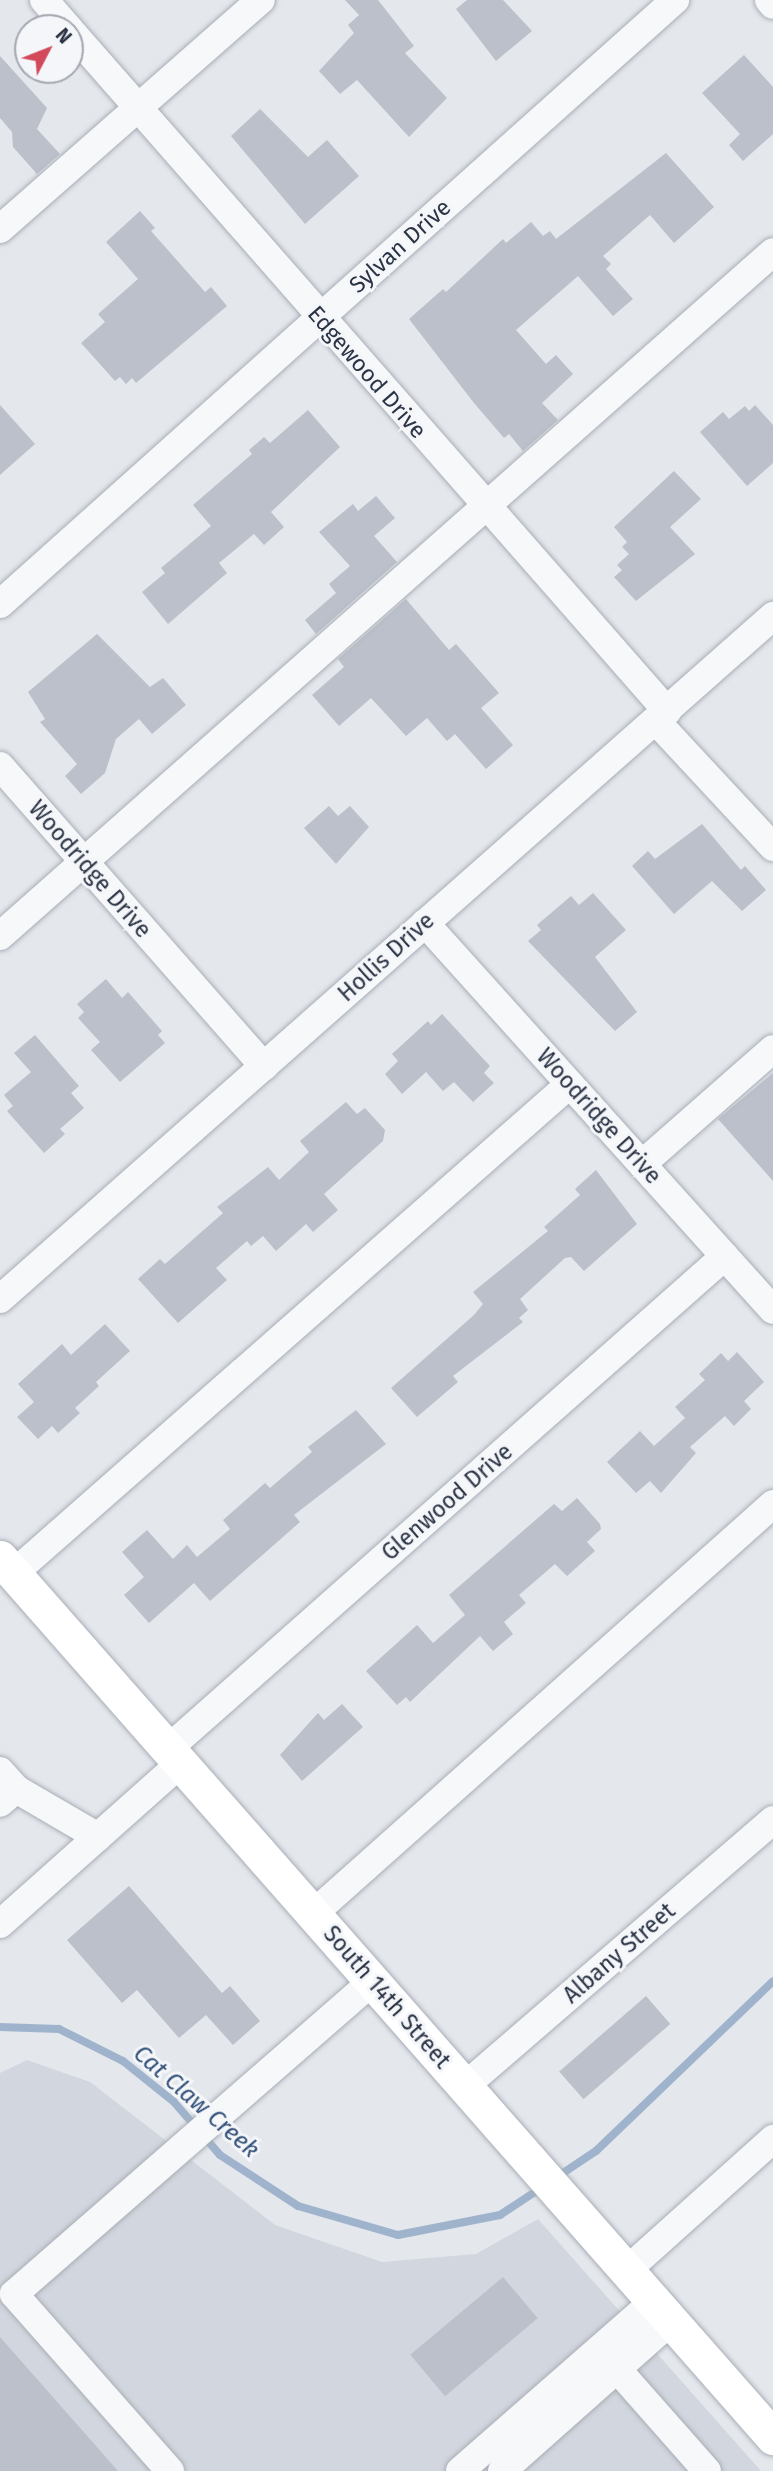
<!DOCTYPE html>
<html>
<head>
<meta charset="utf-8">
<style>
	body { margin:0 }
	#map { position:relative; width:773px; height:2471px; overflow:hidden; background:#e4e7ec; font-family:"Fira Sans",sans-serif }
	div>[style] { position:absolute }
	.built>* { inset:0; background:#d2d6de }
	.stream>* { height:8px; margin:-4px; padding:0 4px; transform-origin:4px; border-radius:4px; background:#9fb4cc }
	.building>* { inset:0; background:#bbc0ca; transform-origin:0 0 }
	.roads { filter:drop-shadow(0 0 2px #a9aeb7) drop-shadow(0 0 2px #a9aeb7) }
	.minor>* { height:28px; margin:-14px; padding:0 14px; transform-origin:14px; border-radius:14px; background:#f7f8fa }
	.major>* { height:35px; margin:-17.5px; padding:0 17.5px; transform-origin:17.5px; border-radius:17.5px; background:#fff }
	span { translate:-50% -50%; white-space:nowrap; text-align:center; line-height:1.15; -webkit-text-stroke:6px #f4f6f9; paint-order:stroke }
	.street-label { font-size:23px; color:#2b3445 }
	.water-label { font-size:24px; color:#34527a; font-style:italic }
	.north { position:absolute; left:14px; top:14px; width:70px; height:70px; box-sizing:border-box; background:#f4f6f9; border:2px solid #a4a8b1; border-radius:50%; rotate:48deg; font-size:19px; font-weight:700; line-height:28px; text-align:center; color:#2b3445 }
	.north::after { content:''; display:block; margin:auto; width:24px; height:32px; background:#d1495b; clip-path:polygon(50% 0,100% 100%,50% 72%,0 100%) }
</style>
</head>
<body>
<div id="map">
	<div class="built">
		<div style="clip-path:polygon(27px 2060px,90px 2082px,275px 2225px,382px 2262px,476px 2254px,538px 2219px,761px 2471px,0 2471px,0 2073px)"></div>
	</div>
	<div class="stream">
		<div style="left:0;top:2027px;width:59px;rotate:1.9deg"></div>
		<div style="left:59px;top:2029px;width:72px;rotate:26.6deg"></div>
		<div style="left:123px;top:2061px;width:65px;rotate:38.8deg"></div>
		<div style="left:174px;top:2102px;width:70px;rotate:49deg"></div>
		<div style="left:220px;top:2155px;width:93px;rotate:33.2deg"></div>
		<div style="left:298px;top:2206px;width:104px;rotate:16.2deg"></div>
		<div style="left:398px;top:2235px;width:104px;rotate:-11.1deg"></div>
		<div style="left:500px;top:2215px;width:49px;rotate:-33.4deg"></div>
		<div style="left:557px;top:2177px;width:47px;rotate:-33.7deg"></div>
		<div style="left:596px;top:2151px;width:245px;rotate:-43.8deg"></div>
	</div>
	<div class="building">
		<div style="clip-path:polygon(345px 0,378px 0,414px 46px,405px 53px,447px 98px,409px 137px,357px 80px,340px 94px,319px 71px,354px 33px,348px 25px,359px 15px)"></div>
		<div style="clip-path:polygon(467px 0,503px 0,532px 31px,496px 61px,456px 9px)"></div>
		<div style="clip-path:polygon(744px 55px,773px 87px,773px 134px,743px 161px,729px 145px,740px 134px,702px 93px)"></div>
		<div style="clip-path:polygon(0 56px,47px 108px,37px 129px,60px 154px,37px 174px,13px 147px,12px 132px,0 118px)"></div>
		<div style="clip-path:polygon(260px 109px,308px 157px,327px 140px,359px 176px,305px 224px,231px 136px)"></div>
		<div style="clip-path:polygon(666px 153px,714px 207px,674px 243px,650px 215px,603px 256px,611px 264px,606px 269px,633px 299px,613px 316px,578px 276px,516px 330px,546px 364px,556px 355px,573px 374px,542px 403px,558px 420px,523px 451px,509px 434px,504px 438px,474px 403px,409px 319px,443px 289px,446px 292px,503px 239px,506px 243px,531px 222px,543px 236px,550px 231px,556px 239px)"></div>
		<div style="clip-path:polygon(140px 211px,155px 228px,151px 231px,205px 292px,211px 287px,227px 306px,136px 383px,132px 378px,126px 384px,120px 377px,115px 381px,81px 343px,105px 322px,98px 314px,138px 279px,106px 242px)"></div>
		<div style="clip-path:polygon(0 405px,35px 444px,0 475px)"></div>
		<div style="clip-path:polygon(755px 405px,773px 425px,773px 463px,747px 486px,700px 432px,723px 412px,729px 419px,745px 406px,749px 411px)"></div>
		<div style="clip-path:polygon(308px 410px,340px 447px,271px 512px,284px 527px,264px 545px,254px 534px,219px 563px,227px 573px,168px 624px,142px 592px,165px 573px,161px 568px,211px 526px,193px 505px,252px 454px,249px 450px,264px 437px,270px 443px)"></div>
		<div style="clip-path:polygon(674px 471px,701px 499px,670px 527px,695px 554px,636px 601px,614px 577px,622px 570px,617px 565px,629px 554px,622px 547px,627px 542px,614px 527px)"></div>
		<div style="clip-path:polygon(376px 496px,395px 518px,374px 536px,397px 562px,316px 634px,305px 620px,336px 593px,329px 584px,350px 566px,319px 532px,353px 504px,358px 511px)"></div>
		<div style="clip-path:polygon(406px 599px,449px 650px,456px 644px,499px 693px,481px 708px,513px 745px,486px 769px,455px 734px,447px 741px,427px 718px,406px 736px,371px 698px,339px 726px,312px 695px,344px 667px,338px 659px)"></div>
		<div style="clip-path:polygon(97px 634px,150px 687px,163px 678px,186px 705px,152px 734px,139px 719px,116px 739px,105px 773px,81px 794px,65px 776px,77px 764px,40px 722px,45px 719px,28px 692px)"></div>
		<div style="clip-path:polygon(329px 806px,338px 816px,350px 806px,369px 827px,336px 864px,304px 828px)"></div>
		<div style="clip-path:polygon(702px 824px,741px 870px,745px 866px,766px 890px,742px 911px,712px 881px,674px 914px,632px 866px,648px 851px,655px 859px)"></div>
		<div style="clip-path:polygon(593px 893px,626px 930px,595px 957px,637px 1012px,615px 1031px,528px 941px,541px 930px,537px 925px,571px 896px,579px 905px)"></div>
		<div style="clip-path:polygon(106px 979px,122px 998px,128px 992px,162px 1031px,158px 1035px,165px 1043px,120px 1082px,91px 1050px,100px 1042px,78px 1018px,84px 1012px,77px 1004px)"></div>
		<div style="clip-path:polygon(442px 1014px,490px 1066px,484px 1073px,494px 1083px,473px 1102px,454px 1082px,443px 1091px,426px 1072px,402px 1094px,385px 1074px,398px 1061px,392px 1054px,428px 1021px,431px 1025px)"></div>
		<div style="clip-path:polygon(35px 1035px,79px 1086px,71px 1093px,84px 1108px,60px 1129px,65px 1134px,44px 1153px,7px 1111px,13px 1106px,4px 1095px,31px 1072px,14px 1053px)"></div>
		<div style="clip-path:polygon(773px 1073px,773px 1181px,718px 1119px)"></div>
		<div style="clip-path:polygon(346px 1102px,357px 1114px,365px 1108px,385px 1130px,383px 1141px,324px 1194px,338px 1210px,313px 1232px,306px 1224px,276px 1251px,263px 1236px,251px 1246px,247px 1241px,216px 1268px,227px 1280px,178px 1323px,138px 1279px,160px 1259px,165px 1264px,223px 1213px,217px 1207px,268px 1167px,279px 1180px,309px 1152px,300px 1141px)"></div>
		<div style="clip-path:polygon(596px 1170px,637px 1224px,584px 1271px,571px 1257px,565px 1258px,520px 1299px,528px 1310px,519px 1318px,523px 1322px,453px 1376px,458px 1382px,417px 1417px,391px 1388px,474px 1315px,483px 1304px,473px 1292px,548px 1231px,544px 1227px,580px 1195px,575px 1189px)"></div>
		<div style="clip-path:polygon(105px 1324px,130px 1351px,96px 1382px,99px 1386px,75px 1408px,80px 1413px,58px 1433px,52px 1426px,38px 1439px,17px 1417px,34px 1402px,18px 1384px,62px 1344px,71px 1355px)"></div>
		<div style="clip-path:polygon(737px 1352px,764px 1382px,744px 1401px,751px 1409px,734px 1426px,725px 1416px,690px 1447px,696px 1453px,661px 1493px,650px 1481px,636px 1493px,607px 1462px,640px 1431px,654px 1446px,685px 1418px,675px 1407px,705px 1380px,699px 1374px,721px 1353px,728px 1361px)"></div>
		<div style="clip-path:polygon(356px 1410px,386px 1444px,294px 1515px,300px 1522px,210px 1601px,194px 1583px,149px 1623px,124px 1595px,144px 1577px,122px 1552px,147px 1530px,173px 1559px,187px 1545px,197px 1557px,230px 1529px,223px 1520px,265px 1483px,270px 1488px,312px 1452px,308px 1447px)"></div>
		<div style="clip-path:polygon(577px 1498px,600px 1524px,601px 1529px,587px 1542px,595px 1551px,567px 1576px,555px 1564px,519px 1595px,526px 1603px,504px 1622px,513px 1634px,493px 1651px,480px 1636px,410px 1702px,406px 1697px,397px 1705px,366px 1671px,417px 1625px,433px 1643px,465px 1615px,449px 1595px,554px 1504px,562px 1511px)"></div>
		<div style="clip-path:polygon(342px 1704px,363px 1727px,302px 1781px,280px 1755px,318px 1713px,324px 1720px)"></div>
		<div style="clip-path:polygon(129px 1886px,222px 1993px,230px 1986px,260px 2021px,233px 2045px,206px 2015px,179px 2038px,137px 1990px,122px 2003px,67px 1940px)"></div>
		<div style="left:646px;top:1996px;width:37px;height:115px;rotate:49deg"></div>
		<div style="left:503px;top:2277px;width:54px;height:121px;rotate:50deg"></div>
		<div style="clip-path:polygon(0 2337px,118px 2471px,0 2471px)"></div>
	</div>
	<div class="roads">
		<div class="minor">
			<div style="left:44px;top:0;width:37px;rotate:49deg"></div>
			<div style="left:769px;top:0;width:6px;rotate:51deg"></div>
			<div style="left:70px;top:30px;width:906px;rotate:48.76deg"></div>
			<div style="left:0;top:229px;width:347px;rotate:-41.3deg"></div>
			<div style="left:0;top:604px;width:906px;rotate:-41.82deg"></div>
			<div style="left:656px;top:721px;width:172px;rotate:47.1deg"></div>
			<div style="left:0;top:766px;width:400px;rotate:48.7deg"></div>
			<div style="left:425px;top:923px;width:520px;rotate:48.04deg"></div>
			<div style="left:0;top:936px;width:1032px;rotate:-41.5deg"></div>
			<div style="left:642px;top:1164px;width:174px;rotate:-41.3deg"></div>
			<div style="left:0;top:1299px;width:1032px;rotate:-41.46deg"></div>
			<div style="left:14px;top:1573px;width:740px;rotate:-41.33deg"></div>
			<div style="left:169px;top:1748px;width:742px;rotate:-41.51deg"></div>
			<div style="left:0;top:1771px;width:24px;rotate:48deg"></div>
			<div style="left:16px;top:1789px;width:21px;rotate:139deg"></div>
			<div style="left:16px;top:1789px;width:95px;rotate:30.3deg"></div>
			<div style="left:314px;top:1913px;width:615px;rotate:-41.7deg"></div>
			<div style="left:0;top:1924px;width:244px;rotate:-41.7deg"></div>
			<div style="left:465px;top:2086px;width:407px;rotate:-40.8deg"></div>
			<div style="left:626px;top:2271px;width:198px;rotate:-41.9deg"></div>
			<div style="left:617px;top:2369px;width:136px;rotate:48.6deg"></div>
			<div style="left:170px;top:2471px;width:236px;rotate:-131.4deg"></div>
			<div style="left:14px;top:2294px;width:476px;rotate:-41.1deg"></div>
			<div style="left:460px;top:2471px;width:257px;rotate:-41.2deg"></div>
			<div style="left:502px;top:2471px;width:225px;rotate:-41.6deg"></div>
		</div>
		<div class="major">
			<div style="left:0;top:1558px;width:1171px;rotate:48.67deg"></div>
		</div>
	</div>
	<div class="street-label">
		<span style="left:400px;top:246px;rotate:-42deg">Sylvan Drive</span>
		<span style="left:367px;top:372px;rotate:49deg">Edgewood Drive</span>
		<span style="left:90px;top:869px;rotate:49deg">Woodridge Drive</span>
		<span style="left:386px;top:957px;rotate:-42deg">Hollis Drive</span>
		<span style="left:599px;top:1116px;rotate:48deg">Woodridge Drive</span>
		<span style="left:447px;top:1502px;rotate:-41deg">Glenwood Drive</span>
		<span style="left:619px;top:1953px;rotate:-41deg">Albany Street</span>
		<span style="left:387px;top:1997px;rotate:49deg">South 14th Street</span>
	</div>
	<div class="water-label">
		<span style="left:196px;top:2102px;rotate:41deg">Cat Claw Creek</span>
	</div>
	<div class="north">N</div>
</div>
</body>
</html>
